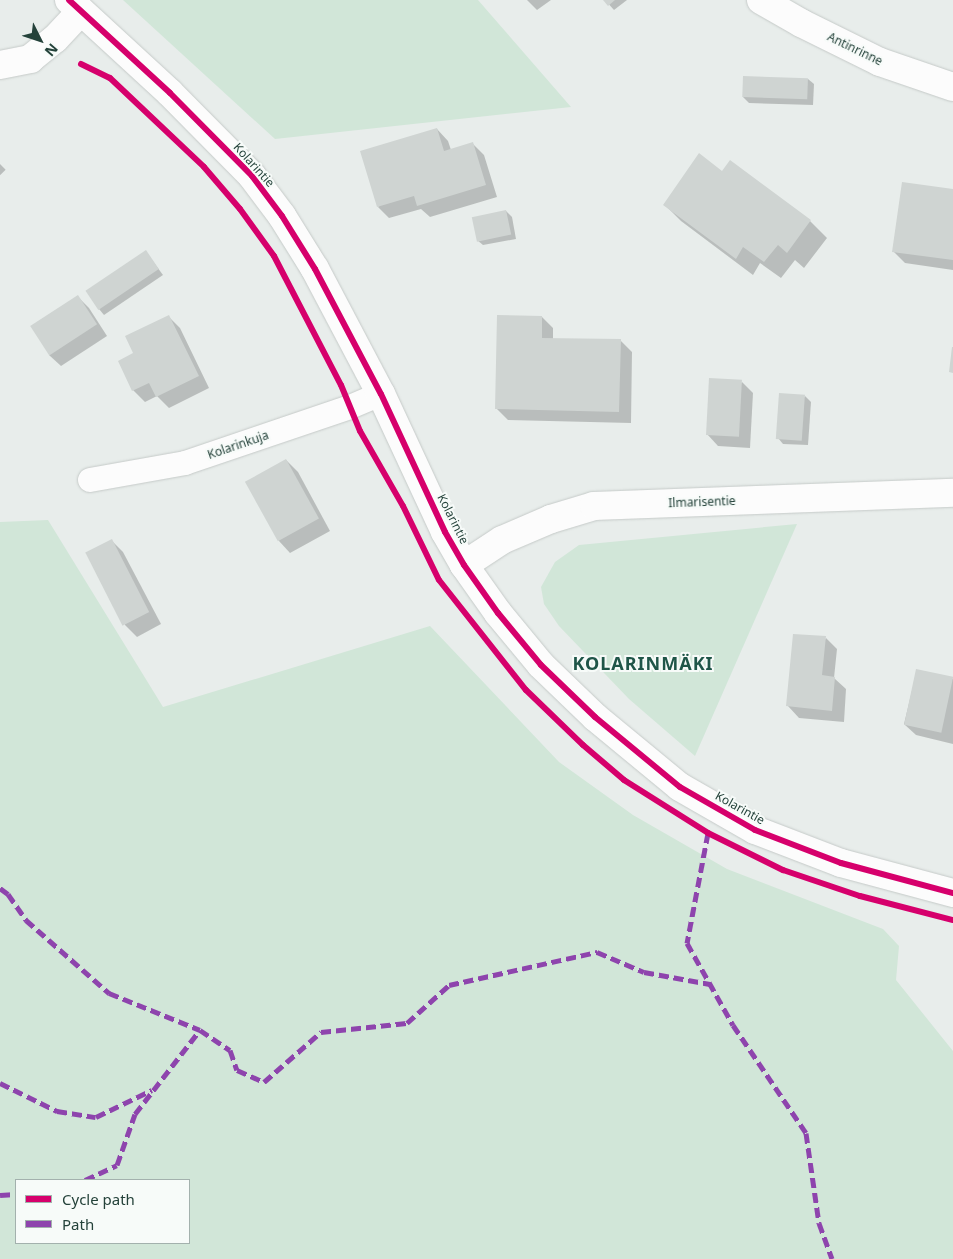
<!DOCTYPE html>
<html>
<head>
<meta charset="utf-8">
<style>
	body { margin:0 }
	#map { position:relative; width:953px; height:1259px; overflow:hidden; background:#e8edeb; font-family:"Noto Sans",sans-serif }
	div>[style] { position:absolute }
	.green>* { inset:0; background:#d1e6d8 }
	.shadow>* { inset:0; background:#0003; transform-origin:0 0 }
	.building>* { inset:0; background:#cfd4d2; transform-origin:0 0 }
	.roads { filter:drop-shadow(0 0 1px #c5cac8) drop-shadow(0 0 1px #c5cac8) }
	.lane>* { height:24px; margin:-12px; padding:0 12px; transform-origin:12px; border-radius:12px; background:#fcfcfc }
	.street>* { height:28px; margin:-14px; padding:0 14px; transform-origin:14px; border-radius:14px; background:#fcfcfc }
	.quiet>* { height:5px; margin-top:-2.5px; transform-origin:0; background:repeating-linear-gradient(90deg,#8e44ad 0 10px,transparent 0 15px) }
	.cycleway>* { height:6px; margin:-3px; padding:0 3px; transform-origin:3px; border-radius:3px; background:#d6006c }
	span { translate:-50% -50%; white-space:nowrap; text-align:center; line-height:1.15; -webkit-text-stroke:4px #f7fbf9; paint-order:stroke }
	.street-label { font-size:12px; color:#24423a }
	.district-label { font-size:18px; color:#1f5548; font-weight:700; letter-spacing:1px }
	.legend { position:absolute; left:15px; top:1179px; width:175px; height:65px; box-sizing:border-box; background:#f7fbf9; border:1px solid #a3b1ad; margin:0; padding:6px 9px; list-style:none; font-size:15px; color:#24423a }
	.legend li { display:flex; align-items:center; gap:10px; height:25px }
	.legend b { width:25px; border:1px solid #a3b1ad }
	.north { position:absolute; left:15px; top:15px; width:50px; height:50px; -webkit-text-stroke:4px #f7fbf9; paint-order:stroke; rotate:131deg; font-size:14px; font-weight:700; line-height:20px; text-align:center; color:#24423a }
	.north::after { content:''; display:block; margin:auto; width:18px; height:22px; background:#24423a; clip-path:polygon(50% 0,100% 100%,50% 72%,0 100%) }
</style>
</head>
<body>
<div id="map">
	<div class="green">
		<div style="clip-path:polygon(123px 0,478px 0,571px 107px,275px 139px)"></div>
		<div style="clip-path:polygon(evenodd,48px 520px,163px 707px,430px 626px,559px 762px,633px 815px,727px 869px,883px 929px,899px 946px,896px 980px,953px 1051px,953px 1259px,0 1259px,0 522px,48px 520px,16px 1180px,189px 1180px,189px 1243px,16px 1243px,16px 1180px)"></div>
		<div style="clip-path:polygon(797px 524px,695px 756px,629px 699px,559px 626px,544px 604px,541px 587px,555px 562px,579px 545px)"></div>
	</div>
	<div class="shadow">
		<div style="clip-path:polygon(527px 0,551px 0,537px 10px)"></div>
		<div style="clip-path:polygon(605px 0,627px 0,614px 10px)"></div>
		<div style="clip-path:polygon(808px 79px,814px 84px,813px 105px,749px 103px,743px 97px)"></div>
		<div style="clip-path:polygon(437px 129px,448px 141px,451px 150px,473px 144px,484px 155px,497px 197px,430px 217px,421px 209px,389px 218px,378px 207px)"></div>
		<div style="left:0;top:164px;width:8px;height:63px;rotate:45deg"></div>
		<div style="clip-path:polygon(722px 173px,810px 221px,827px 238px,804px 268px,795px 260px,781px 278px,760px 263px,753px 275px,681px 221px,664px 204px)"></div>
		<div style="clip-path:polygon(953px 190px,953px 270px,905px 263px,893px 251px)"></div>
		<div style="clip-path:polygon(506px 211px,512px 217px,516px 239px,483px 245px,477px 240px)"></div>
		<div style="clip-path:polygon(146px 252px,163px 275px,104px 315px,99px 309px)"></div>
		<div style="clip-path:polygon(77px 296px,89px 308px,107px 336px,61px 366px,49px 355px)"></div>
		<div style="clip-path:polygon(168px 316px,180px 328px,209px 388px,169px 408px,157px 396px,145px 402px,133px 390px,135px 354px)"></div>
		<div style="clip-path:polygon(542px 317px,553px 328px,553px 339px,620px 340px,632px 352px,631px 423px,508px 420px,496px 408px)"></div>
		<div style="clip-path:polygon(742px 382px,753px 393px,750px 448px,718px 446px,707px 434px)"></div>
		<div style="clip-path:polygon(805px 396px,811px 402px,808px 445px,783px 444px,778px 438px)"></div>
		<div style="clip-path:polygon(286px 460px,298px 472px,330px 531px,290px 553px,279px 541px)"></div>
		<div style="clip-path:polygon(112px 541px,123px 552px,161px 624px,137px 637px,125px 625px)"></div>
		<div style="clip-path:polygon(826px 638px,837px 649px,834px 678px,846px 689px,844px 722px,799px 718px,788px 706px)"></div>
		<div style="clip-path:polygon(917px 670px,953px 679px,953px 744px,916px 735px,904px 724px)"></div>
	</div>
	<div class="building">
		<div style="clip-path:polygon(603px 0,615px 0,608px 6px)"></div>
		<div style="left:743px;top:76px;width:65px;height:21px;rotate:2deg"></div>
		<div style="clip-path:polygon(437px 128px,444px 151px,473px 142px,486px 185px,417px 206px,414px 196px,377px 207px,360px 151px)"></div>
		<div style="clip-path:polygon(699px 153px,722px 171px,730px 160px,811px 220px,787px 253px,778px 245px,764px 262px,743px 247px,736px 259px,663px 205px)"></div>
		<div style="clip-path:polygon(902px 182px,953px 189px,953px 260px,892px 252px)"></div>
		<div style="left:506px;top:210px;width:25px;height:35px;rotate:78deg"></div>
		<div style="left:146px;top:250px;width:23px;height:73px;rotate:56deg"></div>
		<div style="left:78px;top:295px;width:35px;height:57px;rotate:57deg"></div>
		<div style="clip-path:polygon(169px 315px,199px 376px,156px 397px,149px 383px,132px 391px,118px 361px,133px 353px,125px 336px)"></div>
		<div style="clip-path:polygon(497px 315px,542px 316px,542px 338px,621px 339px,619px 412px,495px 409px)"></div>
		<div style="clip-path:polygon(952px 347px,953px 347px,953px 373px,949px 372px)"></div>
		<div style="left:709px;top:378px;width:33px;height:57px;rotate:3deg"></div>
		<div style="left:779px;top:393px;width:26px;height:46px;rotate:4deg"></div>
		<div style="left:286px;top:459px;width:68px;height:47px;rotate:61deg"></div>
		<div style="left:112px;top:539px;width:82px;height:30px;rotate:63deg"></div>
		<div style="clip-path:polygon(793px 634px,826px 636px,822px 675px,835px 677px,832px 711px,786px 706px)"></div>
		<div style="left:916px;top:669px;width:38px;height:57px;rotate:12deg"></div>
	</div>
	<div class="roads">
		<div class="lane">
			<div style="left:90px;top:480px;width:97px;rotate:-10.1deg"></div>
			<div style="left:185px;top:463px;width:174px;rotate:-18.7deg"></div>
			<div style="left:350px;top:407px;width:34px;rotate:-23deg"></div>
		</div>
		<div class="street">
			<div style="left:69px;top:0;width:137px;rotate:42.6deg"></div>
			<div style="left:170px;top:93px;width:117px;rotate:45.3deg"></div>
			<div style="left:252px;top:176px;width:50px;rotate:53.1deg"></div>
			<div style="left:282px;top:216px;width:62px;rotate:58.1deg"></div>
			<div style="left:315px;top:269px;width:141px;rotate:62.2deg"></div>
			<div style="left:381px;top:394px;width:152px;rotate:65.1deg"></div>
			<div style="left:445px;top:532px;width:38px;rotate:60deg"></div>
			<div style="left:464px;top:565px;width:59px;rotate:54.7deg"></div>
			<div style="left:498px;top:613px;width:67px;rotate:50.4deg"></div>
			<div style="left:541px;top:665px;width:75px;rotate:43.9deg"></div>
			<div style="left:595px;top:717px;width:110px;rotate:39.5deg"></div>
			<div style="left:680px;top:787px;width:86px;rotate:29.8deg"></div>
			<div style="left:755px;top:830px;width:92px;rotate:21deg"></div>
			<div style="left:841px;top:863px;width:116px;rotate:15deg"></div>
			<div style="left:761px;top:0;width:46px;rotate:29.9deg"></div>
			<div style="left:801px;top:23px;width:88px;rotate:26.3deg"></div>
			<div style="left:880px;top:62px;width:77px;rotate:18.9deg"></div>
			<div style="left:0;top:65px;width:31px;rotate:-11deg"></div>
			<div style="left:30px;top:59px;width:32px;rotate:-39deg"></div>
			<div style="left:55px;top:39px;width:38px;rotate:-47deg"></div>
			<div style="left:464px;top:565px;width:45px;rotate:-33.3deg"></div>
			<div style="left:502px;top:540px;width:53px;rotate:-23.2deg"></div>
			<div style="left:551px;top:519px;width:45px;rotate:-16.8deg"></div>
			<div style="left:594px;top:506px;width:359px;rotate:-2.1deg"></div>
		</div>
	</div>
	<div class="quiet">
		<div style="left:708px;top:833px;width:112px;rotate:100.8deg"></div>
		<div style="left:687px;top:943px;width:94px;rotate:60.7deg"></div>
		<div style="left:733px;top:1025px;width:130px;rotate:55.9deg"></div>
		<div style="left:806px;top:1133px;width:91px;rotate:81.8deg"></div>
		<div style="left:819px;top:1223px;width:38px;rotate:70deg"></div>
		<div style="left:0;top:888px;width:10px;rotate:37deg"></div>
		<div style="left:8px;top:894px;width:32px;rotate:55deg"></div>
		<div style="left:26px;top:920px;width:111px;rotate:41.3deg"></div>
		<div style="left:109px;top:993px;width:98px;rotate:22.1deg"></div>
		<div style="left:0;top:1083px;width:64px;rotate:26.2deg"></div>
		<div style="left:57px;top:1111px;width:39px;rotate:9deg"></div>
		<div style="left:96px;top:1117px;width:62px;rotate:-25.7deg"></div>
		<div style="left:85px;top:1180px;width:35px;rotate:-25deg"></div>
		<div style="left:117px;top:1165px;width:54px;rotate:-70.6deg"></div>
		<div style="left:135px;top:1114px;width:106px;rotate:-52.3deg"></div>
		<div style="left:200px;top:1030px;width:36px;rotate:34deg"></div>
		<div style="left:230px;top:1050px;width:21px;rotate:71deg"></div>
		<div style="left:237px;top:1070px;width:30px;rotate:24deg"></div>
		<div style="left:264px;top:1082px;width:76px;rotate:-41.3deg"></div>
		<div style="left:321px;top:1032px;width:86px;rotate:-6deg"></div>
		<div style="left:407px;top:1023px;width:57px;rotate:-42.1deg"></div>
		<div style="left:449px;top:985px;width:152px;rotate:-12.6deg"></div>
		<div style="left:597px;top:952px;width:51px;rotate:23.1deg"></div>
		<div style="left:644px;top:972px;width:67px;rotate:10.3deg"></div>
		<div style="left:0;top:1195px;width:16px;rotate:-4deg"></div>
	</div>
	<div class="cycleway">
		<div style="left:69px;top:0;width:137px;rotate:42.6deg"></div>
		<div style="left:170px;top:93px;width:117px;rotate:45.3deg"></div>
		<div style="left:252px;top:176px;width:50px;rotate:53.1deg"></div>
		<div style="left:282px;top:216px;width:62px;rotate:58.1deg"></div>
		<div style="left:315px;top:269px;width:141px;rotate:62.2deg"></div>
		<div style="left:381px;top:394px;width:152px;rotate:65.1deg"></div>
		<div style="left:445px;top:532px;width:38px;rotate:60deg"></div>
		<div style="left:464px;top:565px;width:59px;rotate:54.7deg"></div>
		<div style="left:498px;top:613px;width:67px;rotate:50.4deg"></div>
		<div style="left:541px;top:665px;width:75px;rotate:43.9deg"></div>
		<div style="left:595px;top:717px;width:110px;rotate:39.5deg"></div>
		<div style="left:680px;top:787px;width:86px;rotate:29.8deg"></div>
		<div style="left:755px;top:830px;width:92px;rotate:21deg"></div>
		<div style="left:841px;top:863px;width:116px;rotate:15deg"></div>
		<div style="left:81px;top:64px;width:32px;rotate:26deg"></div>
		<div style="left:110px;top:78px;width:129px;rotate:43.4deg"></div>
		<div style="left:204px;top:167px;width:55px;rotate:49.4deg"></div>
		<div style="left:240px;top:209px;width:58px;rotate:54.1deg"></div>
		<div style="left:274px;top:256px;width:145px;rotate:62.6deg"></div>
		<div style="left:341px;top:385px;width:50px;rotate:67.6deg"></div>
		<div style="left:360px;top:431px;width:86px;rotate:60.2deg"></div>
		<div style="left:403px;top:506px;width:82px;rotate:64.1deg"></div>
		<div style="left:439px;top:580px;width:140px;rotate:51.7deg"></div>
		<div style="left:526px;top:690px;width:79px;rotate:44deg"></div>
		<div style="left:583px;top:745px;width:54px;rotate:40.5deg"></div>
		<div style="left:624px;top:780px;width:99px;rotate:32.2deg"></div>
		<div style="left:708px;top:833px;width:84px;rotate:26.3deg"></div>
		<div style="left:783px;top:870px;width:81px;rotate:18.7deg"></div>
		<div style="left:860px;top:896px;width:96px;rotate:14.5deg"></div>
	</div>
	<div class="street-label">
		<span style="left:855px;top:49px;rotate:26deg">Antinrinne</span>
		<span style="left:254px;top:165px;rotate:48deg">Kolarintie</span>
		<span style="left:238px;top:445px;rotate:-19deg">Kolarinkuja</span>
		<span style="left:702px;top:502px;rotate:-2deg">Ilmarisentie</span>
		<span style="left:453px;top:519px;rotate:63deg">Kolarintie</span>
		<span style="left:740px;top:808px;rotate:29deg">Kolarintie</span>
	</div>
	<div class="district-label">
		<span style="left:643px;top:663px">KOLARINMÄKI</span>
	</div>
	<ul class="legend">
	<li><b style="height:6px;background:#d6006c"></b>Cycle path</li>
	<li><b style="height:6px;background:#8e44ad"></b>Path</li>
	</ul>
	<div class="north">N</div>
</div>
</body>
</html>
